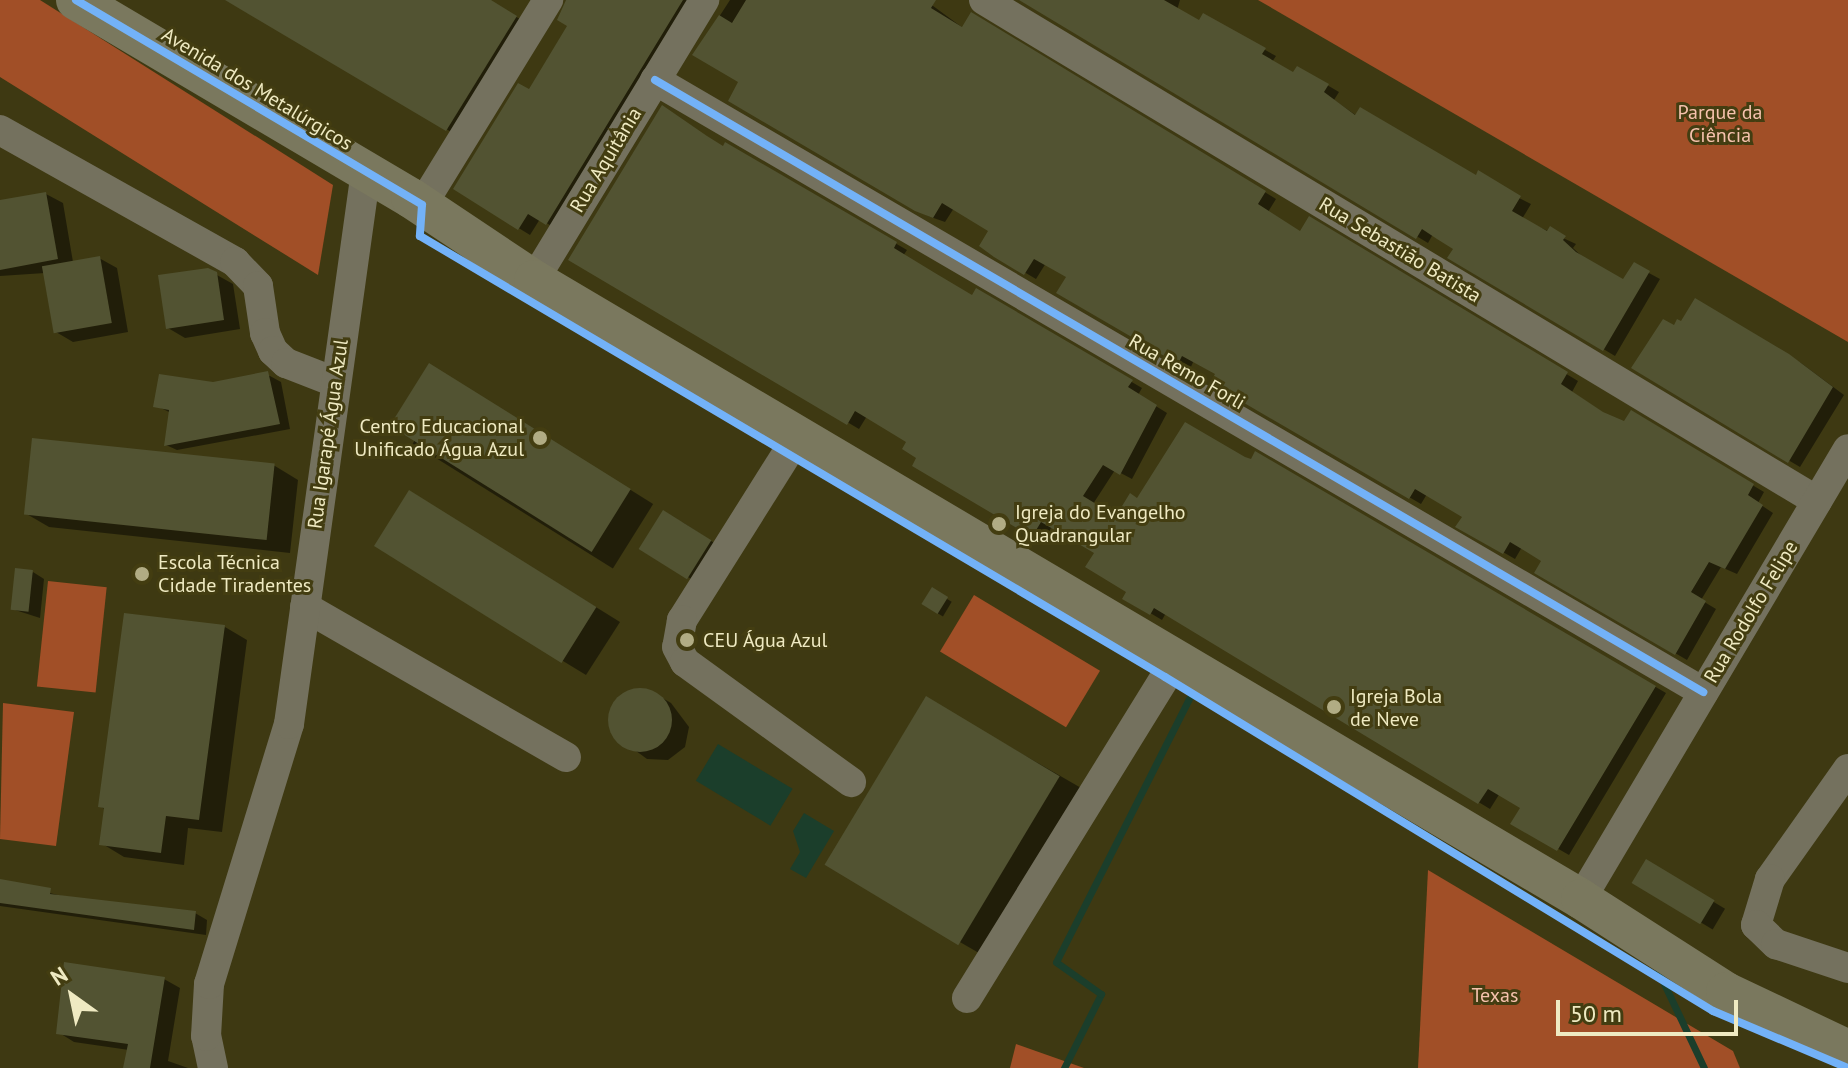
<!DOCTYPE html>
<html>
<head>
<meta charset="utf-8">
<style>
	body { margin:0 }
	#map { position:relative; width:1848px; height:1068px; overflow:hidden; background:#3e3912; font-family:"PT Sans",sans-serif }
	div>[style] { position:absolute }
	.green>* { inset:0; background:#a14f27; transform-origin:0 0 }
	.water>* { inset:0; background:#1b3e2b; transform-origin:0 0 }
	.shadow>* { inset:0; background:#0007; transform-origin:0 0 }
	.stream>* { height:7px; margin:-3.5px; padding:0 3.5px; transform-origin:3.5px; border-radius:3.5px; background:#1b3e2b }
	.building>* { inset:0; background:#525332; transform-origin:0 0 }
	.round { border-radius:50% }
	.minor>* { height:30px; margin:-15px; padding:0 15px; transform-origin:15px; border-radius:15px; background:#74715e }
	.major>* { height:40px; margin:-20px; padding:0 20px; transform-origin:20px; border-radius:20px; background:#7a785e }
	.cycleway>* { height:8px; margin:-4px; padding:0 4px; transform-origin:4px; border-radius:4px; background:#73b2f8 }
	.dots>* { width:22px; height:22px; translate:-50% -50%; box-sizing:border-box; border:4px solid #433d11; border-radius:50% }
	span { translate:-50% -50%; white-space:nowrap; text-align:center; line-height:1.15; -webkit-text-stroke:6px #433d11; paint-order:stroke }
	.street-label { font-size:20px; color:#efeac2 }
	.park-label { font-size:20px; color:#f6c2ad }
	.poi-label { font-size:20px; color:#efeac2 }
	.right { translate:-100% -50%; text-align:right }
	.left { translate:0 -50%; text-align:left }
	.north { position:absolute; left:32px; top:956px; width:80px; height:80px; -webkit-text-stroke:6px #433d11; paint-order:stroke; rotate:327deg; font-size:22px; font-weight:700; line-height:32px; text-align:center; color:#efeac2 }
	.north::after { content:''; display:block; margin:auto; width:28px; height:36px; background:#efeac2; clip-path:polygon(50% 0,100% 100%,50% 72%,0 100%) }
	.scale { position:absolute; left:1556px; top:1000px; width:182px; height:36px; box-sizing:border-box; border:4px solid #efeac2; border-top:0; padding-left:10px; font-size:24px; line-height:28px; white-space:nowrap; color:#efeac2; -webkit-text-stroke:6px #433d11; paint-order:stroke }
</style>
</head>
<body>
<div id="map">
	<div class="green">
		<div style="clip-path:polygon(0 0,40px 0,333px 185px,318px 275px,0 77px)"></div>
		<div style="clip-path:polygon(1258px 0,1848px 0,1848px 342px)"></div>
		<div style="left:48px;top:581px;width:59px;height:106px;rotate:6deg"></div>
		<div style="left:974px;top:595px;width:147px;height:66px;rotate:31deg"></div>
		<div style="clip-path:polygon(3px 703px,74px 712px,56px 846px,0 839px)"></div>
		<div style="clip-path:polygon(1428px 870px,1733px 1051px,1740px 1068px,1418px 1068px)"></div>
		<div style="clip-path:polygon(1016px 1044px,1084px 1068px,1010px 1068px)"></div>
	</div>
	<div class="water">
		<div style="left:718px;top:744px;width:87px;height:43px;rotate:31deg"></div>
		<div style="clip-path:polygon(804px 813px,834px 831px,806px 878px,790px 869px,800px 852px,793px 831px)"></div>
	</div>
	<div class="shadow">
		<div style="clip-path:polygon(229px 0,487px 0,532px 26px,463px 139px)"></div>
		<div style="clip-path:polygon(566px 0,699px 0,558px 230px,540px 219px,530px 235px,455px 189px,530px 92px,570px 25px)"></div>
		<div style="clip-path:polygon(730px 0,925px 0,963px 28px,972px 15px,1276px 199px,1268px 212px,1301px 233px,1309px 219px,1578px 381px,1572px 392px,1607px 416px,1625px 423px,1631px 413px,1764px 492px,1758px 503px,1773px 513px,1737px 574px,1721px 567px,1701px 600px,1716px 609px,1687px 660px,1537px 572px,1544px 560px,1522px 547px,1515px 559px,1458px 526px,1464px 516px,1427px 494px,1421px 504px,1212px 382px,1218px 373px,1194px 360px,1190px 369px,1059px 293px,1068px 277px,1046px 263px,1036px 279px,995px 255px,991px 230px,954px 208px,945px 222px,928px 216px,731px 100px,741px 82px,695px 54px)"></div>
		<div style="clip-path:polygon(1023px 0,1180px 0,1177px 10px,1200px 23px,1204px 16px,1276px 56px,1272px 62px,1294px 75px,1298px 68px,1339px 92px,1334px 100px,1357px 116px,1531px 204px,1522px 219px,1576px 244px,1573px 248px,1587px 261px,1624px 282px,1634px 265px,1660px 279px,1615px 356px,1450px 257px,1456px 248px,1433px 234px,1428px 243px)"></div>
		<div style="clip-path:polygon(726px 145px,907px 250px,903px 256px,973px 297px,976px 291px,1142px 388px,1138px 395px,1167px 413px,1132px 479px,1115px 470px,1093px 504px,1117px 518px,1138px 500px,1251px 461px,1256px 454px,1666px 693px,1569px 855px,1513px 823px,1522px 808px,1500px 793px,1490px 809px,1166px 613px,1162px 620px,1125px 598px,1129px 591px,1096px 553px,1052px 526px,1044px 541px,914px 465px,919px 457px,909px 441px,867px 416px,859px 429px,570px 259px)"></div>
		<div style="clip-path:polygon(46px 194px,63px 203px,73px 262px,99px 258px,117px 268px,128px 332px,73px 342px,56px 332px,45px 273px,0 276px,0 203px)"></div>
		<div style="clip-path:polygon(208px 270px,233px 284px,240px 329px,185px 338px,168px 328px)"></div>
		<div style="clip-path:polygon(1696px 301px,1801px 363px,1844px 395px,1800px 467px,1634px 368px,1682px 324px)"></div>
		<div style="clip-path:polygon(270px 376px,281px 382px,290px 429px,177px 450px,166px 445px,171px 413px,157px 406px,213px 384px)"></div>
		<div style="left:453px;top:379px;width:236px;height:76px;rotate:32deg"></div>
		<div style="clip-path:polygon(275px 466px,298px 480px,290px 553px,49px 527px,25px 513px)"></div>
		<div style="clip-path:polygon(433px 506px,620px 622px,586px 675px,563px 661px)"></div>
		<div style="clip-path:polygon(682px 522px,728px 552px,705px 588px,688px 577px)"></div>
		<div style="clip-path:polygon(33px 572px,44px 579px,40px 618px,12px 609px)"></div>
		<div style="left:932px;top:590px;width:23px;height:17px;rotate:31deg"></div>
		<div style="clip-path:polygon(225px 627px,247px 640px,222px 832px,188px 828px,184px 865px,124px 857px,101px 843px,106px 810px,100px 806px)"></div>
		<div style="clip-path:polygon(631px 691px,652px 692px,671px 703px,689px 727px,685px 747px,668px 760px,647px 759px,613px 734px,615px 703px)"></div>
		<div style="left:927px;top:699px;width:180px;height:194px;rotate:30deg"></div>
		<div style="left:1647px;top:862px;width:91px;height:24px;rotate:31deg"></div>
		<div style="clip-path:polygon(0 881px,62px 896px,195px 913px,207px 920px,206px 935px,0 906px)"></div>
		<div style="clip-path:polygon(164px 979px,180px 988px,168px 1061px,188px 1068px,125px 1068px,129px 1050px,74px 1042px,58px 1032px)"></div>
	</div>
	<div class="stream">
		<div style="left:1658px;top:971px;width:107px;rotate:64.6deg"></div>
		<div style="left:1064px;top:1068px;width:83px;rotate:-63.4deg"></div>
		<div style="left:1101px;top:994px;width:55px;rotate:-144.6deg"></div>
		<div style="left:1056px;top:962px;width:295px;rotate:-63.2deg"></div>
	</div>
	<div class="building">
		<div style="clip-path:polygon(225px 0,491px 0,517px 16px,446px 131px)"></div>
		<div style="clip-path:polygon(566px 0,683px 0,546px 225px,528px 214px,518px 230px,453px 189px,518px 83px,529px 89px,567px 26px,557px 20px)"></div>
		<div style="clip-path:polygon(746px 0,936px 0,931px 8px,962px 27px,971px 12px,1266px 191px,1258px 204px,1300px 231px,1309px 216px,1568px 372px,1561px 384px,1603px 412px,1624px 421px,1631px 410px,1754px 484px,1748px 495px,1763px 505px,1725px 569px,1709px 562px,1691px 592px,1706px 601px,1675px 655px,1534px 573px,1541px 561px,1525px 551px,1510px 542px,1503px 554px,1455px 527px,1462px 517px,1415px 489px,1409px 499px,1210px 383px,1215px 374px,1182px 356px,1178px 364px,1056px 293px,1066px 277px,1034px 259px,1024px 275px,994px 257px,979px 246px,988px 231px,942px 203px,933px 218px,915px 211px,728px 101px,738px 82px,692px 55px,719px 15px,732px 23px)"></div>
		<div style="clip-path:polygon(1019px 0,1164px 0,1199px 20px,1203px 13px,1266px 48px,1262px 54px,1293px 72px,1297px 66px,1329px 84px,1324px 92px,1355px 115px,1360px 107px,1476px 175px,1478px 170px,1521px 196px,1512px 211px,1547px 231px,1550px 226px,1566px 236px,1563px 240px,1576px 252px,1623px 279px,1634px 262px,1650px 271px,1603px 351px,1447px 258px,1453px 249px,1437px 239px,1422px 229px,1416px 239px)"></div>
		<div style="clip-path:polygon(662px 105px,707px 136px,723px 146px,725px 142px,897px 242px,894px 248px,935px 273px,972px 295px,976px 288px,1133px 380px,1128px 387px,1157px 405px,1120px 475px,1103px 465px,1083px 496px,1116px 516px,1130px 493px,1137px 498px,1185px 422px,1245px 457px,1251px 459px,1255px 451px,1656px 686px,1557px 851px,1510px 824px,1520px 808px,1488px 789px,1478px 804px,1154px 608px,1150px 615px,1122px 599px,1126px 592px,1085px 567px,1094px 553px,1041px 522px,1032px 537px,912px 466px,916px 458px,902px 449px,906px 442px,883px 428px,855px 411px,847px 425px,568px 260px)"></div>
		<div style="clip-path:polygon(46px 192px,58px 259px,0 270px,0 200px)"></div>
		<div style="left:100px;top:256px;width:68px;height:59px;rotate:80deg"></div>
		<div style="clip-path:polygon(208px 268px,217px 272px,224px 320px,166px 329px,158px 275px)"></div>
		<div style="clip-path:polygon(1695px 298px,1789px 354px,1833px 387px,1788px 463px,1631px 368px,1663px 319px,1674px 325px,1677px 319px,1681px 321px)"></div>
		<div style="left:429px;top:363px;width:238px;height:74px;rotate:32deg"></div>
		<div style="clip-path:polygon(268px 371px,280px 424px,164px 446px,169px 410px,153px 407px,159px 374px,213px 382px)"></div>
		<div style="left:32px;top:438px;width:244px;height:77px;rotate:6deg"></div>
		<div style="left:409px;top:490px;width:221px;height:66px;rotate:32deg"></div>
		<div style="left:663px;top:510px;width:57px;height:46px;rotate:32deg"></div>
		<div style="left:15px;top:568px;width:18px;height:42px;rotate:6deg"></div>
		<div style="left:932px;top:587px;width:19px;height:20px;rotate:32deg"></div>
		<div style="clip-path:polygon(124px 613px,225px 625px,199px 820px,166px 816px,161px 853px,99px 845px,104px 808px,98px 807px)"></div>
		<div class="round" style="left:608px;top:688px;width:64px;height:64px"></div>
		<div style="left:926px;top:696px;width:156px;height:197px;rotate:31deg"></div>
		<div style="left:1646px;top:859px;width:80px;height:28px;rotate:31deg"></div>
		<div style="clip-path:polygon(0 879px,51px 888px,50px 894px,196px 911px,194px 930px,0 903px)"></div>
		<div style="clip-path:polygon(64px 962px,165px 977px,150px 1068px,123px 1068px,128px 1044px,56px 1034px)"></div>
	</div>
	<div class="minor">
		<div style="left:984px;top:0;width:972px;rotate:31.02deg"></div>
		<div style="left:655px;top:80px;width:1214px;rotate:30.28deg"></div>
		<div style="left:0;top:130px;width:270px;rotate:29.3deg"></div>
		<div style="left:235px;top:262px;width:33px;rotate:46deg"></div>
		<div style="left:258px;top:286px;width:48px;rotate:81.5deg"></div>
		<div style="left:265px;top:333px;width:20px;rotate:66deg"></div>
		<div style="left:273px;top:351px;width:18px;rotate:43deg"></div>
		<div style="left:286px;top:363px;width:53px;rotate:21.2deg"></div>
		<div style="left:422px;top:205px;width:241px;rotate:-58.4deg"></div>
		<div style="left:534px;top:280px;width:328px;rotate:-58.7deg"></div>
		<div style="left:798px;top:436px;width:218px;rotate:122.2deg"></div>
		<div style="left:682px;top:620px;width:27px;rotate:100deg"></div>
		<div style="left:677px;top:647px;width:17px;rotate:62deg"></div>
		<div style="left:685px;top:662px;width:205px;rotate:35.9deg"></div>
		<div style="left:305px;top:607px;width:301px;rotate:29.9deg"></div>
		<div style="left:1848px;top:769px;width:135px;rotate:125.3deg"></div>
		<div style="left:1770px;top:879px;width:48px;rotate:106.9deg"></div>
		<div style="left:1756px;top:925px;width:28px;rotate:44deg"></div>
		<div style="left:1776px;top:944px;width:76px;rotate:18.4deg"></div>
		<div style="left:1581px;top:899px;width:523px;rotate:-59.32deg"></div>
		<div style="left:967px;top:998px;width:398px;rotate:-58.3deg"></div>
		<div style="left:213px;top:1068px;width:33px;rotate:-102deg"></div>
		<div style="left:206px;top:1036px;width:52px;rotate:-86.7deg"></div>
		<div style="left:209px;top:984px;width:272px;rotate:-72.9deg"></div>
		<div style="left:289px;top:724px;width:558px;rotate:-82.07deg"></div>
	</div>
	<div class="major">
		<div style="left:76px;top:0;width:389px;rotate:30.6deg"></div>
		<div style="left:411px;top:198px;width:148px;rotate:33.7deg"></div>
		<div style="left:534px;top:280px;width:1216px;rotate:30.59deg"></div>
		<div style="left:1581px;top:899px;width:172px;rotate:32.7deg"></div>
		<div style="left:1726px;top:992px;width:135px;rotate:25.4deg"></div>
	</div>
	<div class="cycleway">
		<div style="left:76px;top:0;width:402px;rotate:30.6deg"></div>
		<div style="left:422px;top:205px;width:31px;rotate:94deg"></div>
		<div style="left:420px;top:236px;width:866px;rotate:30.62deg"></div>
		<div style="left:1165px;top:677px;width:642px;rotate:31.36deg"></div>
		<div style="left:1713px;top:1011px;width:147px;rotate:22.9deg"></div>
		<div style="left:655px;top:80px;width:1214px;rotate:30.28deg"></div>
	</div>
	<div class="dots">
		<div style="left:540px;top:438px;background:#b1ac84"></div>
		<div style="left:999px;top:524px;background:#b1ac84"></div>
		<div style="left:142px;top:574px;background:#b1ac84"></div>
		<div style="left:687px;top:640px;background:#b1ac84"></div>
		<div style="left:1334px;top:707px;background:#b1ac84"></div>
	</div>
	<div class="street-label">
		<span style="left:257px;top:89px;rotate:31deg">Avenida dos Metalúrgicos</span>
		<span style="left:606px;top:160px;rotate:-59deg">Rua Aquitânia</span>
		<span style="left:1400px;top:250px;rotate:31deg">Rua Sebastião Batista</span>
		<span style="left:1187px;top:372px;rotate:30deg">Rua Remo Forli</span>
		<span style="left:328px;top:434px;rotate:-82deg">Rua Igarapé Água Azul</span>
		<span style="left:1751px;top:612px;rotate:-59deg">Rua Rodolfo Felipe</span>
	</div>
	<div class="park-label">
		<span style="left:1720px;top:124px">Parque da<br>Ciência</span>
		<span style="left:1495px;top:995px">Texas</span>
	</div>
	<div class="poi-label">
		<span class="right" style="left:524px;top:438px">Centro Educacional<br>Unificado Água Azul</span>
		<span class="left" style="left:1015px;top:524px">Igreja do Evangelho<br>Quadrangular</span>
		<span class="left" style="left:158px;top:574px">Escola Técnica<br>Cidade Tiradentes</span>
		<span class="left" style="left:703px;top:640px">CEU Água Azul</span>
		<span class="left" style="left:1350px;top:708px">Igreja Bola<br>de Neve</span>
	</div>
	<div class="north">N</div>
	<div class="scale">50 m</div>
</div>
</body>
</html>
